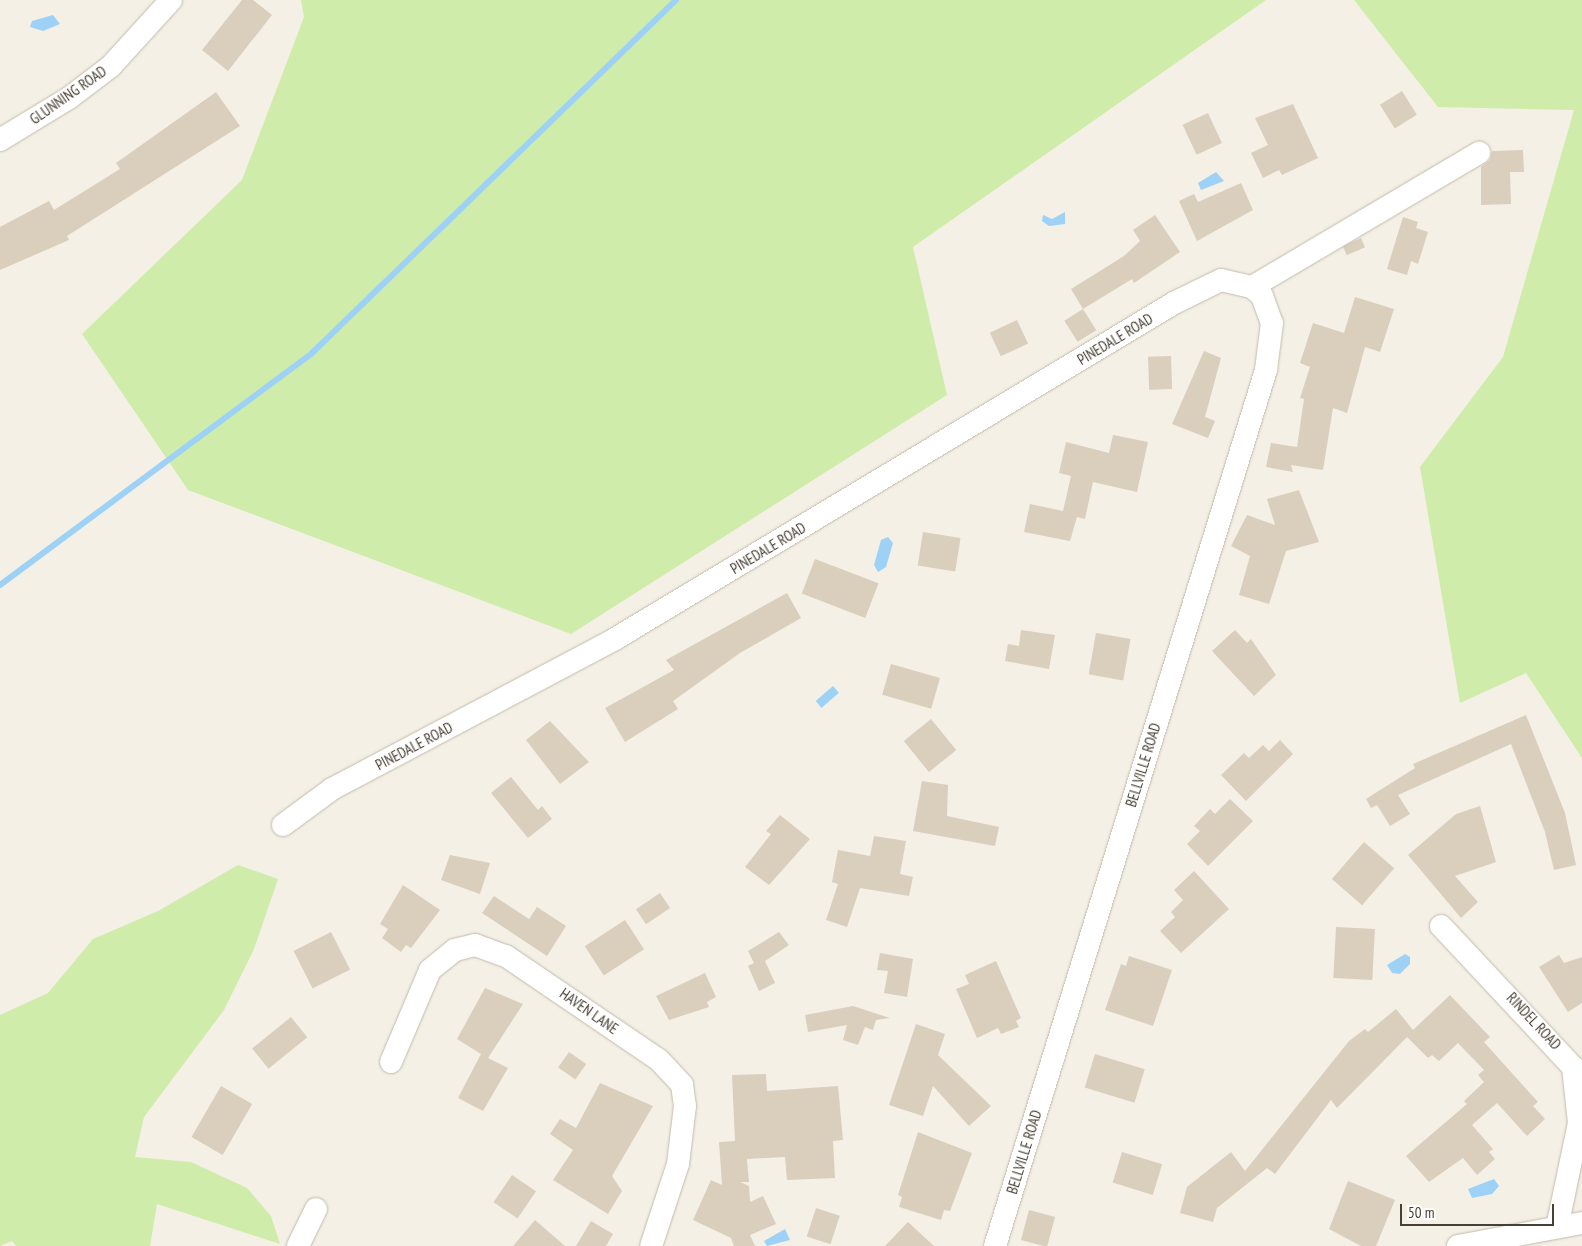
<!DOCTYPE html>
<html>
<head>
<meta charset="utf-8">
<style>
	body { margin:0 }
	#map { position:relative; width:1582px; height:1246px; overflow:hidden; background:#f4f0e6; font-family:"PT Sans Narrow",sans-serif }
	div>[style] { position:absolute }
	.green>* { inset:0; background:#cfecab }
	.water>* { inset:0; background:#9dd2f6; transform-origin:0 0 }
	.stream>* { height:6px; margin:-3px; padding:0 3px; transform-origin:3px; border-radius:3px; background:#9dd2f6 }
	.building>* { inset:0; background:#dacebd; transform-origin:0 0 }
	.roads { filter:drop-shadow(0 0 1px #c3baaa) drop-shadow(0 0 1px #c3baaa) }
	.minor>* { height:22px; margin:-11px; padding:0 11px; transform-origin:11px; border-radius:11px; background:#fff }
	span { translate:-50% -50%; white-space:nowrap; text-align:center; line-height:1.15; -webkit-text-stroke:4px #fff; paint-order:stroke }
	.street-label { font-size:15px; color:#474034 }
	.scale { position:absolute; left:1400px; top:1204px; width:154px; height:22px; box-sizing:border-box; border:2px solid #474034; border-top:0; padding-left:6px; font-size:15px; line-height:18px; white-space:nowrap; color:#474034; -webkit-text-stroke:4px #fff; paint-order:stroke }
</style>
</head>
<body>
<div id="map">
	<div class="green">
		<div style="clip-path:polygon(301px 0,1266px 0,913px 247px,947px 395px,571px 634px,188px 490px,82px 334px,242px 180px,304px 17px)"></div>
		<div style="clip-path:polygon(1354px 0,1582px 0,1582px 758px,1526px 673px,1460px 703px,1420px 467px,1503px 357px,1574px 110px,1438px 107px)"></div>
		<div style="clip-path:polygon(238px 865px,278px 879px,254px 949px,224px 1010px,144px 1117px,135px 1157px,191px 1162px,247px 1188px,271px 1216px,280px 1244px,157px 1204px,150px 1246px,16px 1246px,12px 1241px,0 1246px,0 1015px,48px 993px,93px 939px,158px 911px)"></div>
	</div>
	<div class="water">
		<div style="clip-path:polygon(53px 15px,60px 24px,43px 31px,30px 27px,32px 21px)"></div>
		<div style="clip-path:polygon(1216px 172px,1224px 181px,1201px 190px,1198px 183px)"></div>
		<div style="clip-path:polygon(1065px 212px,1065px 224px,1049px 226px,1042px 221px,1043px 215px,1052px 219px)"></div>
		<div style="clip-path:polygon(888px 537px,893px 543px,886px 567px,878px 572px,874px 565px,881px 540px)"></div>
		<div style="left:833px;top:686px;width:9px;height:23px;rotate:49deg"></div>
		<div style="clip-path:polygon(1405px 954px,1410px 957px,1410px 964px,1400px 974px,1392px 973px,1387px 965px)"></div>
		<div style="clip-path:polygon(1494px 1179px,1499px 1186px,1492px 1194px,1472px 1198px,1468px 1189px)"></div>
		<div style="clip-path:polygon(785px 1229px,790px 1240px,767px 1246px,764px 1241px)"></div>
	</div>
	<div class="stream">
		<div style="left:0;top:585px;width:389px;rotate:-36.6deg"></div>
		<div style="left:312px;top:353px;width:507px;rotate:-44.12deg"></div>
	</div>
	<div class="building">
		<div style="clip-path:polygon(242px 0,253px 0,272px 15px,228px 71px,202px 50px)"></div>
		<div style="left:1402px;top:91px;width:28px;height:26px;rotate:58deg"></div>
		<div style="clip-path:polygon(216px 92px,240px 126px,67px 236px,69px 240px,0 270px,0 227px,49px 201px,54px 210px,120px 169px,116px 163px)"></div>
		<div style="clip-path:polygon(1293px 104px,1318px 158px,1282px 175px,1279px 170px,1263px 178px,1251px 153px,1268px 145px,1255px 118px)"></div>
		<div style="left:1208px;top:113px;width:33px;height:28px;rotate:65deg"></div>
		<div style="clip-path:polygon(1523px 150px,1524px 172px,1510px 172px,1511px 204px,1481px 205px,1481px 167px,1490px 160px,1492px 151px)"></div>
		<div style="clip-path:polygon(1241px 183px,1253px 210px,1197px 241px,1179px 201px,1194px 194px,1198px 202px)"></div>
		<div style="clip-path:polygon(1155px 215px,1180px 252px,1134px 283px,1132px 279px,1083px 309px,1071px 289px,1124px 256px,1140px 241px,1133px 230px)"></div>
		<div style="clip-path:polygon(1403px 217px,1418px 222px,1416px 228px,1428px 232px,1418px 264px,1411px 261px,1407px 275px,1387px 269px)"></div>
		<div style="left:1361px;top:238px;width:10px;height:20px;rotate:66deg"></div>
		<div style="clip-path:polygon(1355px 297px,1394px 309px,1380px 352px,1365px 347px,1347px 413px,1333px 408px,1323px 470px,1291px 465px,1293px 472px,1266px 467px,1271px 443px,1297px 447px,1304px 399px,1300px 398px,1310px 367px,1300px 363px,1313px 323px,1344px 333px)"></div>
		<div style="left:1083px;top:309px;width:25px;height:22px;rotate:58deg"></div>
		<div style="left:1017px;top:320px;width:26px;height:30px;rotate:65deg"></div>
		<div style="clip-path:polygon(1204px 351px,1221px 358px,1205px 417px,1215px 421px,1208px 438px,1172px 424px)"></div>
		<div style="left:1171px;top:356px;width:33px;height:23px;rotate:88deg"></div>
		<div style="clip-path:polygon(1113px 435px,1148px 442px,1137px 492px,1093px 482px,1085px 519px,1077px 517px,1070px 541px,1024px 532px,1030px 504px,1063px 511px,1071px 476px,1059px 473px,1066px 442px,1109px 453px)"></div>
		<div style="clip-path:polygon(1299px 490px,1319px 542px,1286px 551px,1269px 604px,1239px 595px,1250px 556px,1231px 546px,1247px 515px,1275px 525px,1267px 499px)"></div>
		<div style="left:923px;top:532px;width:38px;height:34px;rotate:9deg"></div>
		<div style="left:815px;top:559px;width:68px;height:37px;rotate:21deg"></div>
		<div style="clip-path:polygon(787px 593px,801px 618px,740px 653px,673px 701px,678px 709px,625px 742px,605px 708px,674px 670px,666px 660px)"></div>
		<div style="clip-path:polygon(1021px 630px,1055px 635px,1049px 669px,1005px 661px,1008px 644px,1019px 646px)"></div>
		<div style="clip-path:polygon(1235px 630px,1247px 643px,1251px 639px,1276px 675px,1254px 696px,1212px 651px)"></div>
		<div style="left:1096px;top:633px;width:35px;height:42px;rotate:10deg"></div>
		<div style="left:891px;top:664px;width:51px;height:32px;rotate:16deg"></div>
		<div style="clip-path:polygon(1526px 715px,1565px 813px,1576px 865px,1554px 870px,1545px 832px,1511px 744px,1398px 795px,1410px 814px,1390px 826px,1377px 805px,1371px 808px,1366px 799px,1415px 768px,1413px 764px)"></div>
		<div style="left:931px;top:719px;width:40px;height:35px;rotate:51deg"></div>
		<div style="clip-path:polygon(550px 721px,589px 762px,560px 784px,526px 740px)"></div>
		<div style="clip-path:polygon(1280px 740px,1293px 754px,1246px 801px,1221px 775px,1244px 753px,1249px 758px,1263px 745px,1269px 751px)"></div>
		<div style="clip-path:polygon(511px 777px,538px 810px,542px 806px,552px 819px,528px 838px,491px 793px)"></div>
		<div style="clip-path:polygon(922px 781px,948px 785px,947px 816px,999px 827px,995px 846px,913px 831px)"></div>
		<div style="clip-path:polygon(1230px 799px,1253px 821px,1208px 866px,1187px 844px,1200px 831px,1194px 826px,1210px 809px,1215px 814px)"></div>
		<div style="clip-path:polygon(1480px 806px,1496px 862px,1455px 876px,1478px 902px,1461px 918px,1408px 855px,1456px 814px)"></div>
		<div style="clip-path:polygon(780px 815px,810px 839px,769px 885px,745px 867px,771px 834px,766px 831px)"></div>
		<div style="clip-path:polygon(874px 836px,906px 841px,900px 874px,913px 877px,909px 896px,860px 888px,847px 927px,826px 920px,838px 884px,832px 882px,838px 850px,870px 856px)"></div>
		<div style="left:1364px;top:842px;width:40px;height:49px;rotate:41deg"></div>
		<div style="clip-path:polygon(450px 855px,490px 863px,480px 894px,441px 880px)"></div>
		<div style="clip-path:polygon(1194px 871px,1229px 909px,1181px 953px,1160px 931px,1175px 917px,1171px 912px,1183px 900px,1174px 890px)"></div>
		<div style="clip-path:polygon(403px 885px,440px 910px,411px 948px,406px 945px,401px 952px,382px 938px,388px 929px,380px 924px)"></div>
		<div style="left:660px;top:893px;width:18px;height:29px;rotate:56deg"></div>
		<div style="clip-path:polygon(494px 896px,529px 919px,537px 907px,566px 926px,547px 956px,482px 913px)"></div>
		<div style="left:625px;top:920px;width:35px;height:48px;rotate:57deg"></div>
		<div style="left:1336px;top:927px;width:39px;height:51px;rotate:3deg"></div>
		<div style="left:331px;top:932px;width:42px;height:42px;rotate:63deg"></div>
		<div style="clip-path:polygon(779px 932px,789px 945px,765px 961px,775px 983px,759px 991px,748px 966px,754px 963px,748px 951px)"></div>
		<div style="clip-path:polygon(880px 953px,913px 959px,907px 997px,884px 993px,888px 971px,877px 970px)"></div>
		<div style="clip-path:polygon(1559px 955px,1564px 963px,1582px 957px,1582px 1003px,1568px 1012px,1539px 967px)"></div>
		<div style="clip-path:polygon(1129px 956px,1172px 970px,1153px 1026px,1105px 1010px,1121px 964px,1126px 966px)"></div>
		<div style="clip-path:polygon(996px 961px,1021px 1018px,1016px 1021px,1019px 1027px,1001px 1034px,998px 1028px,977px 1038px,956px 989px,969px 984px,965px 975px)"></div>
		<div style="clip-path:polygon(705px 973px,716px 997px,707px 1002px,709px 1007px,669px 1020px,656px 996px)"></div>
		<div style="clip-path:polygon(485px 988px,523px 1004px,488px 1058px,508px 1068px,483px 1111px,458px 1098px,481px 1054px,457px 1039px)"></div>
		<div style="clip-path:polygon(1450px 995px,1490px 1037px,1484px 1042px,1538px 1102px,1533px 1106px,1545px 1119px,1527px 1136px,1497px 1103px,1472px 1125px,1493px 1149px,1489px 1152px,1495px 1159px,1477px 1175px,1463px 1158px,1429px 1182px,1406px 1156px,1467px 1104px,1464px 1101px,1484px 1082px,1478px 1075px,1484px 1070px,1458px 1043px,1439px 1061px,1432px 1055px,1428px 1058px,1407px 1037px,1337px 1108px,1331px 1100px,1275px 1174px,1267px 1168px,1217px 1208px,1213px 1222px,1180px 1213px,1187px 1187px,1231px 1152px,1245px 1171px,1349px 1041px,1365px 1029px,1368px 1032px,1396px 1009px,1413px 1030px)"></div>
		<div style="clip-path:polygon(853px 1006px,890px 1018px,876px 1020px,873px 1030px,865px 1027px,858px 1045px,843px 1040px,847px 1025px,808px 1032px,805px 1015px)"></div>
		<div style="left:291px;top:1017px;width:26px;height:50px;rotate:51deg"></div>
		<div style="clip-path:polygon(916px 1024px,945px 1034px,938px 1055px,991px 1106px,969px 1126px,933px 1086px,923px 1116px,889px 1105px)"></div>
		<div style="left:569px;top:1052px;width:21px;height:19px;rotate:35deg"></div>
		<div style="left:1095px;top:1054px;width:52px;height:35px;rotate:17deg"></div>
		<div style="clip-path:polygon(766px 1074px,767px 1091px,838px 1086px,843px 1140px,833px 1141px,835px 1178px,787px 1180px,785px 1157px,747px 1159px,749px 1182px,740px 1182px,749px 1186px,750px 1202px,763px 1196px,776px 1224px,750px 1235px,755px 1246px,734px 1246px,731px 1238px,693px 1220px,711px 1180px,722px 1185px,719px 1142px,735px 1141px,732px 1075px)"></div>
		<div style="clip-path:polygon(600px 1083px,653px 1106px,612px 1176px,622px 1191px,608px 1214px,553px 1180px,573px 1150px,550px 1134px,560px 1119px,576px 1128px)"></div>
		<div style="left:221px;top:1086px;width:36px;height:59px;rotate:30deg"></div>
		<div style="clip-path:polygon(918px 1132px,972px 1153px,950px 1211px,944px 1210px,941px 1220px,899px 1207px,902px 1197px,898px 1195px)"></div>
		<div style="left:1122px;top:1152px;width:42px;height:32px;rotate:17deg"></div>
		<div style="left:512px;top:1175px;width:29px;height:33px;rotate:34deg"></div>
		<div style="clip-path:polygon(1348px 1181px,1395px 1200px,1376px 1246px,1361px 1246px,1329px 1229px)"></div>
		<div style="left:816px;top:1208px;width:25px;height:30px;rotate:18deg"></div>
		<div style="left:1029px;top:1210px;width:27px;height:31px;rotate:15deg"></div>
		<div style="clip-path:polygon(535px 1220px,565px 1246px,513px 1246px)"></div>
		<div style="clip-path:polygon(591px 1221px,613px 1234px,606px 1246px,576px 1246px)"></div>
		<div style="clip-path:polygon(908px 1222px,934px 1246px,885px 1246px)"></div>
	</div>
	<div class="roads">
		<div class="minor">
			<div style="left:0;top:140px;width:81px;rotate:-31.3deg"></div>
			<div style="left:69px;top:98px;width:53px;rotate:-37.3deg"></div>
			<div style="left:111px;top:66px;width:89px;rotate:-47.7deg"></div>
			<div style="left:1252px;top:287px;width:264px;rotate:-30.6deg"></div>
			<div style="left:283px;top:825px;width:61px;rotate:-36.3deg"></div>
			<div style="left:332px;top:789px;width:320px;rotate:-27.9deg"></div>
			<div style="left:615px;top:639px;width:652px;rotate:-31.01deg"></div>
			<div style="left:1174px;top:303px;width:52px;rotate:-26.1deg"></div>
			<div style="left:1221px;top:280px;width:32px;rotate:13deg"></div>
			<div style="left:1252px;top:287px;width:13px;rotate:42deg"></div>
			<div style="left:1262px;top:296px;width:29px;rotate:70deg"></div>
			<div style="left:1272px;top:323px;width:47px;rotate:97.3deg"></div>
			<div style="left:1266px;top:370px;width:917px;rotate:107.19deg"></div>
			<div style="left:1441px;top:926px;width:193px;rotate:46.9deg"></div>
			<div style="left:1573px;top:1067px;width:56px;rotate:83.9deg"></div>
			<div style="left:1579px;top:1123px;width:106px;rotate:101.9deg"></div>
			<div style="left:391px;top:1062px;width:100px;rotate:-67deg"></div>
			<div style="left:430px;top:970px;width:32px;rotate:-39deg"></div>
			<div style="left:455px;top:950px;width:21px;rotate:-14deg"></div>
			<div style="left:475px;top:945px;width:33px;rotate:20deg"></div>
			<div style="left:506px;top:956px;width:185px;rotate:34.2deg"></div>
			<div style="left:659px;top:1060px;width:34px;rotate:47deg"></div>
			<div style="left:682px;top:1085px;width:21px;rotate:82deg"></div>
			<div style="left:685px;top:1106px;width:58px;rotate:96.9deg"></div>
			<div style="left:678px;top:1164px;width:86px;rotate:108.2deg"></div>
			<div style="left:298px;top:1246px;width:41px;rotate:-64.1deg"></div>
			<div style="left:1458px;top:1246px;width:126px;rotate:-10.5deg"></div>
		</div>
	</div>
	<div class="street-label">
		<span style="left:68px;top:95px;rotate:-35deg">GLUNNING ROAD</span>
		<span style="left:1115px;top:339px;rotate:-31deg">PINEDALE ROAD</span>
		<span style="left:768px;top:548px;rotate:-31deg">PINEDALE ROAD</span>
		<span style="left:414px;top:746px;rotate:-28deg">PINEDALE ROAD</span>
		<span style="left:1143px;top:765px;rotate:-73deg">BELLVILLE ROAD</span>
		<span style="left:589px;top:1011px;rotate:35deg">HAVEN LANE</span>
		<span style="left:1534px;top:1021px;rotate:47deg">RINDEL ROAD</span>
		<span style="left:1024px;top:1152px;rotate:-73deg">BELLVILLE ROAD</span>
	</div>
	<div class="scale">50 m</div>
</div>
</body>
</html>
